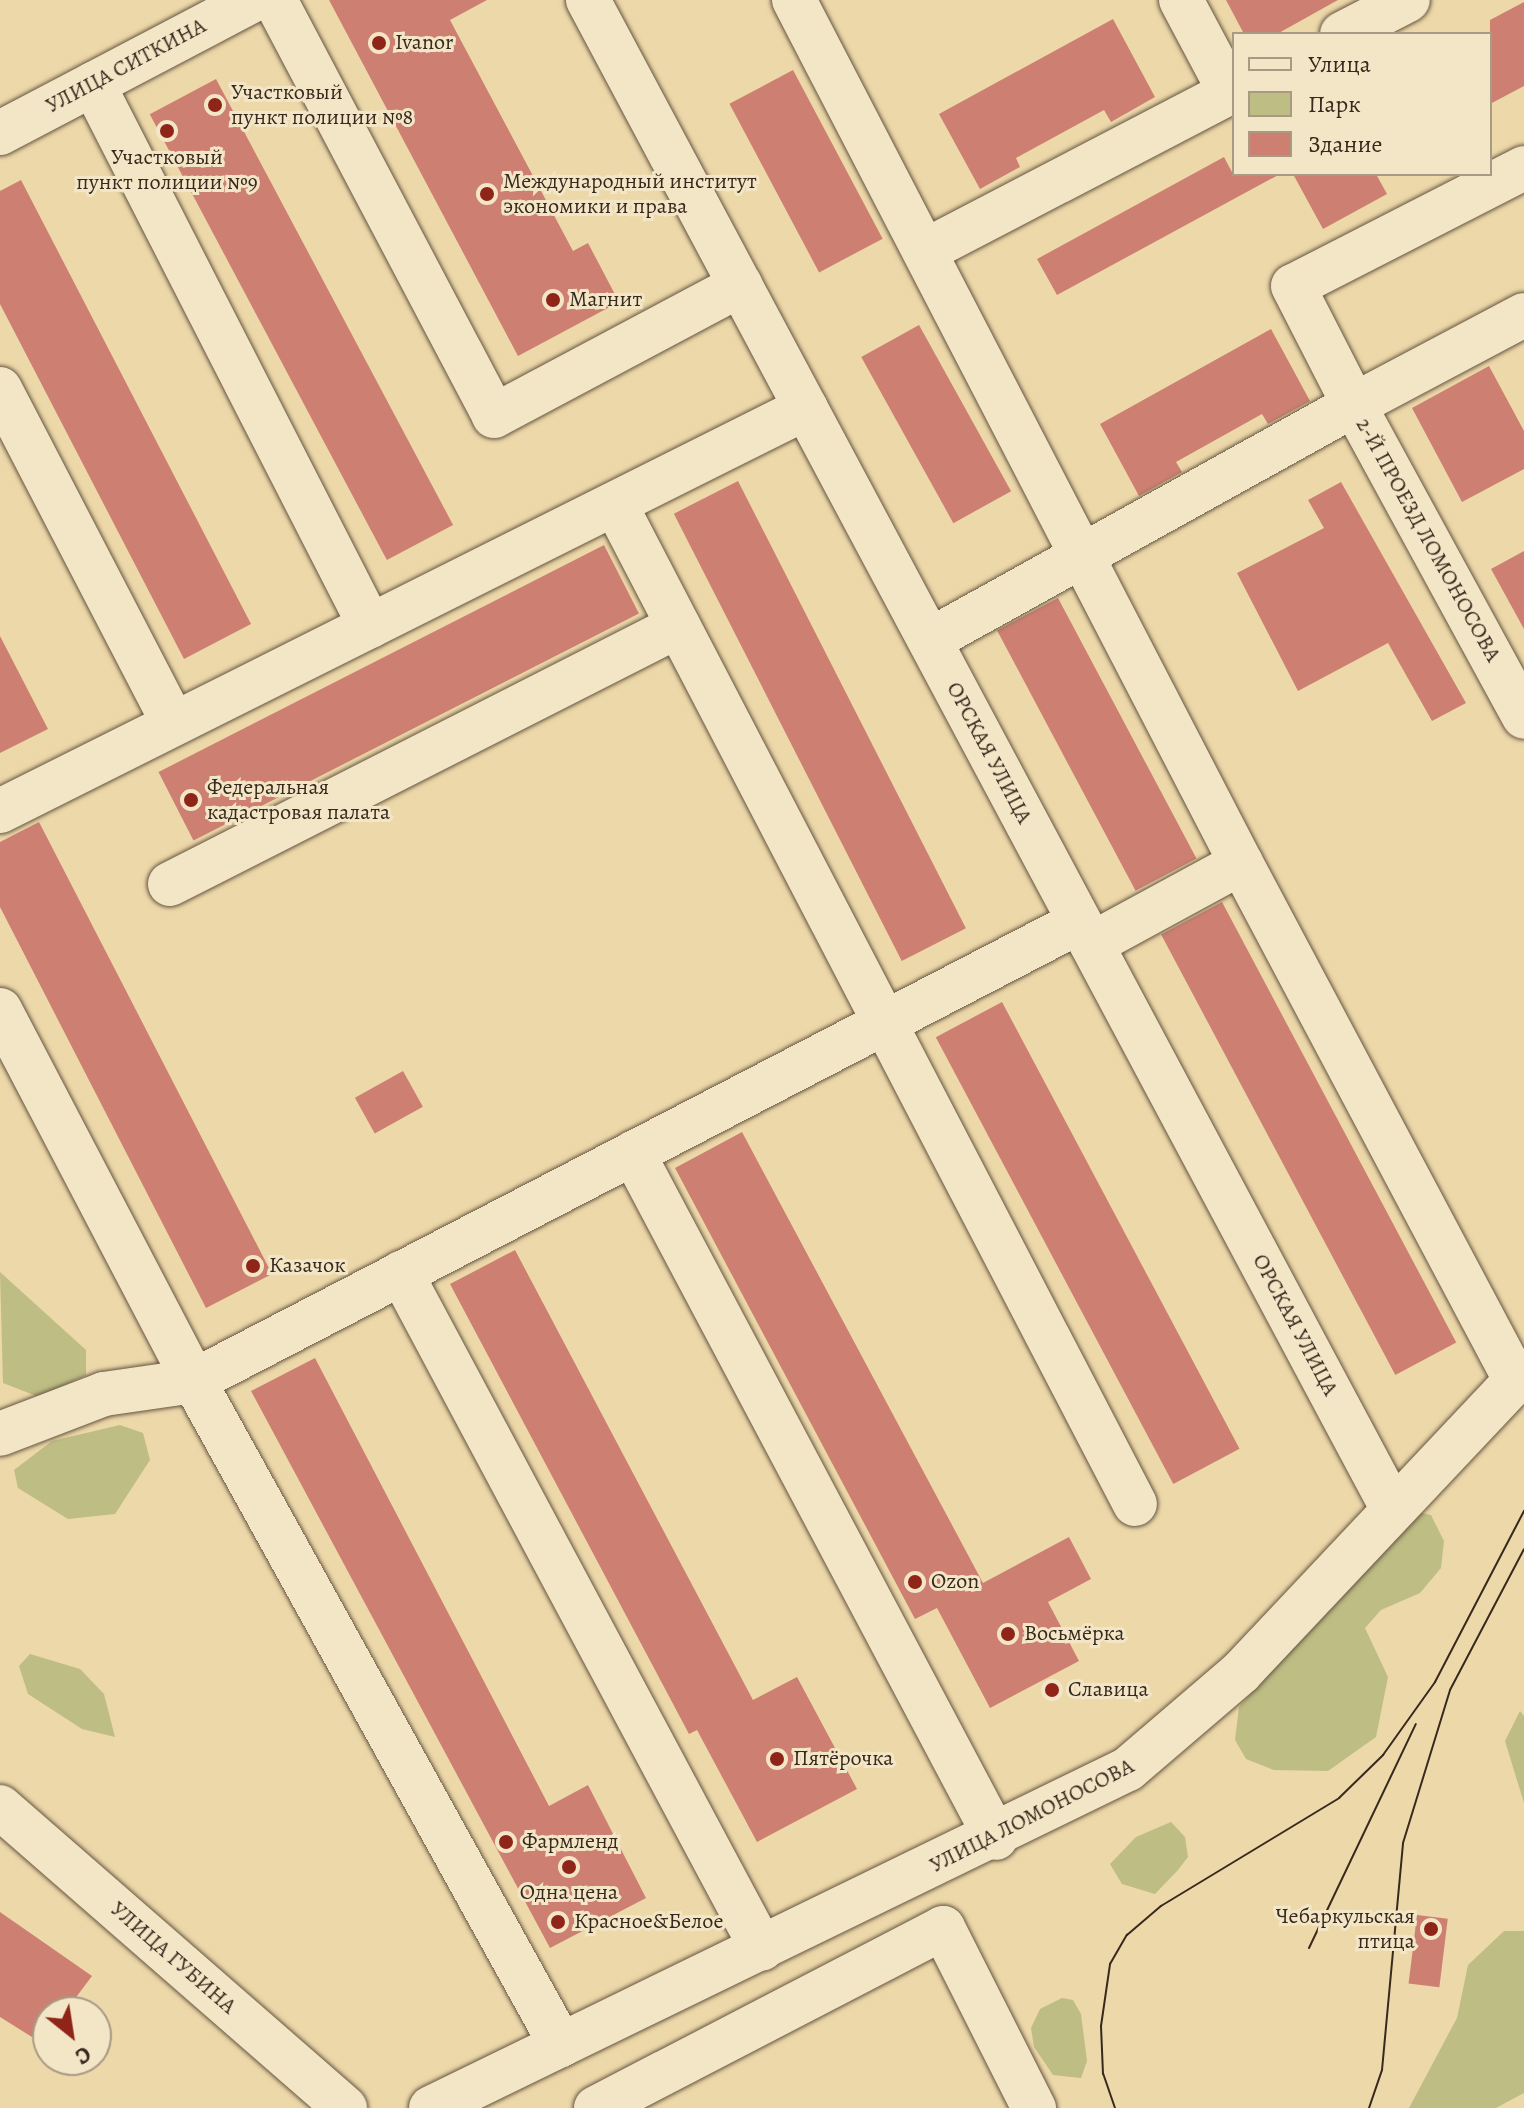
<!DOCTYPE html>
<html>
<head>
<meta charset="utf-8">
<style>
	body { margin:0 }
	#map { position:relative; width:1524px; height:2108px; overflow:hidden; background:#edd8a9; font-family:Alegreya,serif }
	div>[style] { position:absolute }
	.green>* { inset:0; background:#bdbd84 }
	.building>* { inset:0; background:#cd8072; transform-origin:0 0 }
	.roads { filter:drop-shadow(0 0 2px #655541) drop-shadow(0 0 2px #655541) }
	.minor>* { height:44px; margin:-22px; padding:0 22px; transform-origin:22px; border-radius:22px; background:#f3e6c7 }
	.tram>* { height:2px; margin:-1px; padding:0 1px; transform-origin:1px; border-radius:1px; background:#38291e }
	.dots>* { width:22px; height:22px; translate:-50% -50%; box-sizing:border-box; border:4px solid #f3e6c7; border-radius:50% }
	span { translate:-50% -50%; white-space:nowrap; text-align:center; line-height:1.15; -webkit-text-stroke:6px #f3e6c7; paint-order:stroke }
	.poi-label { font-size:22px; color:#38291e }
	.left { translate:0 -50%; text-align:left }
	.right { translate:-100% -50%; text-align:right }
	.street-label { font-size:22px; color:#38291e }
	.legend { position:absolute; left:1232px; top:32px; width:260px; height:144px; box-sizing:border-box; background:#f3e6c7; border:2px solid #a89a83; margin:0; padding:10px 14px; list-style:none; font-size:24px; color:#38291e }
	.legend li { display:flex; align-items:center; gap:16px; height:40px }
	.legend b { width:40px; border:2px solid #a89a83 }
	.north { position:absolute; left:32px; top:1996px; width:80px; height:80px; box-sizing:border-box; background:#f3e6c7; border:2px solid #a89a83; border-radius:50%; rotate:150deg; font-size:22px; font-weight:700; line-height:32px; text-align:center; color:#38291e }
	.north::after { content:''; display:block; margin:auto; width:28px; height:36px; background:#8f2418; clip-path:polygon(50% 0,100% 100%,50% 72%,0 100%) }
</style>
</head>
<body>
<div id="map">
	<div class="green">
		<div style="clip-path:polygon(0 1272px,86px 1350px,86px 1375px,39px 1397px,3px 1383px)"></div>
		<div style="clip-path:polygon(120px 1425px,143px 1433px,150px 1460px,115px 1514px,68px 1519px,18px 1488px,14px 1470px,52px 1441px)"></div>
		<div style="clip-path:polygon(1412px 1511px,1431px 1515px,1444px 1541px,1441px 1568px,1420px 1593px,1381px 1610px,1365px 1628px,1388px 1677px,1376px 1737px,1328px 1771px,1274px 1770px,1246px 1759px,1235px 1740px,1239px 1707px)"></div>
		<div style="clip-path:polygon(30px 1654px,80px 1669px,104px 1694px,115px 1737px,82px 1729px,28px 1694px,19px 1666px)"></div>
		<div style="clip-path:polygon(1520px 1711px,1524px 1716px,1524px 1803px,1505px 1741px)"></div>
		<div style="clip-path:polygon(1171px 1822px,1185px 1837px,1188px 1857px,1178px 1870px,1155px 1894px,1122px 1884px,1110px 1864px,1136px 1837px)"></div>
		<div style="clip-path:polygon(1504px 1931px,1524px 1931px,1524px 2093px,1496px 2108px,1409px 2108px,1457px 2018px,1468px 1965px)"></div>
		<div style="clip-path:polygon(1062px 1998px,1073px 2000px,1081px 2014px,1087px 2061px,1081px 2078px,1053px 2075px,1034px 2047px,1031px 2028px,1040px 2009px)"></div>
	</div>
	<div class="building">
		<div style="clip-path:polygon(329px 0,487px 0,450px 20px,573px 251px,588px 243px,619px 302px,518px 356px)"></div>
		<div style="clip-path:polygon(1226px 0,1338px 0,1277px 34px,1244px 34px)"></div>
		<div style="clip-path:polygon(1524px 2px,1524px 86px,1490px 104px,1490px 20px)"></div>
		<div style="clip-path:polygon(1113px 19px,1155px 97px,1111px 122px,1104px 110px,1016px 158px,1020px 167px,980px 189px,939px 114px)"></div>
		<div style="left:793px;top:70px;width:191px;height:72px;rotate:62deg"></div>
		<div style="left:216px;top:79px;width:505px;height:75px;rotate:62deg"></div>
		<div style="clip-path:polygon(1224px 157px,1233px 174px,1280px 174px,1057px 295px,1037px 259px)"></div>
		<div style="clip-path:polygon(1293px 174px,1376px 174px,1387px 194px,1323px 229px)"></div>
		<div style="clip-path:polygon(21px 180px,251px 624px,184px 659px,0 304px,0 191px)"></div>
		<div style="left:919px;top:325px;width:190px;height:66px;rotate:61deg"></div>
		<div style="clip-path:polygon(1271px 329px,1310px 401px,1268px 424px,1262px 414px,1176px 462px,1182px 472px,1139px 496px,1100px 424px)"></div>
		<div style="clip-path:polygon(1489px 366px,1524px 431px,1524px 469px,1462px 502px,1412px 408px)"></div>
		<div style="left:738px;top:481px;width:502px;height:72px;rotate:63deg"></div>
		<div style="clip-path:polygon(1341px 482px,1466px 703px,1432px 721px,1388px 643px,1298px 691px,1237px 573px,1324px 528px,1308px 500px)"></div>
		<div style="left:604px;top:545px;width:77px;height:500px;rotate:63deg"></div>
		<div style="clip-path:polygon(1524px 551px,1524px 629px,1491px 569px)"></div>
		<div style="left:1058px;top:598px;width:295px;height:69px;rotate:62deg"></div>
		<div style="clip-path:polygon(0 636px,48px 729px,0 753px)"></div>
		<div style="clip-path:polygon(39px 822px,272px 1274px,206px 1308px,0 907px,0 842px)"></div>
		<div style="left:1222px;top:902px;width:499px;height:69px;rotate:62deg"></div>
		<div style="left:1002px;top:1002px;width:506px;height:75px;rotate:62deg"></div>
		<div style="left:403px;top:1071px;width:41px;height:55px;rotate:61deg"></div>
		<div style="clip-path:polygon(742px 1132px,983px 1583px,1069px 1537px,1091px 1579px,1048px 1602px,1079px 1661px,990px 1708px,937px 1608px,915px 1619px,675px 1168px)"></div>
		<div style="clip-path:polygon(515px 1250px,753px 1700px,797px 1677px,857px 1789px,757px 1842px,697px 1730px,689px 1734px,450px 1284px)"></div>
		<div style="clip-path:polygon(315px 1358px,549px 1806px,588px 1785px,646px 1898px,550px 1948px,251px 1391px)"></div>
		<div style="clip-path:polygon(0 1912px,92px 1976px,65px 2012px,48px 2012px,32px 2037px,0 2017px)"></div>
		<div style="left:1417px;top:1915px;width:31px;height:69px;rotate:7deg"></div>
	</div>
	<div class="roads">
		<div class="minor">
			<div style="left:275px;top:0;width:470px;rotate:62.2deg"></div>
			<div style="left:494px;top:416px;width:279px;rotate:-28deg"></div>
			<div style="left:588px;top:0;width:1707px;rotate:61.93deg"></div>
			<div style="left:794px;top:0;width:972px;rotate:62.62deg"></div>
			<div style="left:1241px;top:863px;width:170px;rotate:151.5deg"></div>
			<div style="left:1181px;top:0;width:104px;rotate:62deg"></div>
			<div style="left:1342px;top:34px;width:74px;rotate:-27.3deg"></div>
			<div style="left:93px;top:84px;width:609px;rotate:62.93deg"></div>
			<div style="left:0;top:133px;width:286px;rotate:-27.7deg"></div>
			<div style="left:1524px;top:168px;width:259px;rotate:152.9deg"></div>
			<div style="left:1293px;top:286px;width:134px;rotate:62.9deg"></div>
			<div style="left:1354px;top:405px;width:192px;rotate:-27.9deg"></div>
			<div style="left:925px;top:251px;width:348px;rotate:-27.5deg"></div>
			<div style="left:0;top:389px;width:377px;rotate:62.6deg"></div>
			<div style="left:615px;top:504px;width:1127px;rotate:62.53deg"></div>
			<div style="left:930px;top:640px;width:485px;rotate:-29deg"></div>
			<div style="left:1354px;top:405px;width:355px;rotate:61.4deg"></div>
			<div style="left:0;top:811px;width:901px;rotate:-26.57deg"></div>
			<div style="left:1241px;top:863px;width:586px;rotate:62.04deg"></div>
			<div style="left:170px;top:884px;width:570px;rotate:-26.92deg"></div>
			<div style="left:0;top:1010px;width:419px;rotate:62.4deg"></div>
			<div style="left:194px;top:1381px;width:91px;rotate:171.8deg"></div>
			<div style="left:104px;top:1394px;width:111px;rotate:159deg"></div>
			<div style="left:633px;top:1153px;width:775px;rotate:62.08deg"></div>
			<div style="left:401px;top:1273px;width:766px;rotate:61.9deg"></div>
			<div style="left:0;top:1807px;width:458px;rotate:41.1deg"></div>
			<div style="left:561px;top:2045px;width:759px;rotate:-118.93deg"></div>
			<div style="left:194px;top:1381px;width:997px;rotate:-27.41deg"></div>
			<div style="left:431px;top:2108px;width:775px;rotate:-25.94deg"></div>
			<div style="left:1128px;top:1769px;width:149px;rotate:-40.6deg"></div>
			<div style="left:1241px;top:1672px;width:412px;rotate:-46.7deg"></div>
			<div style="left:596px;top:2108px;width:391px;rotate:-27.4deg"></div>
			<div style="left:943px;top:1928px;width:202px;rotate:63.2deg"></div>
		</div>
	</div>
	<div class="tram">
		<div style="left:1309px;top:1948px;width:248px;rotate:-64.5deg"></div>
		<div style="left:1115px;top:2108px;width:36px;rotate:-109deg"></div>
		<div style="left:1103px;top:2074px;width:48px;rotate:-92.4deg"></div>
		<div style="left:1101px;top:2026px;width:63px;rotate:-81.7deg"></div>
		<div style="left:1110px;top:1964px;width:34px;rotate:-60deg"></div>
		<div style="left:1127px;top:1935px;width:45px;rotate:-40.5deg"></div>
		<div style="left:1161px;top:1906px;width:208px;rotate:-31.2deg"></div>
		<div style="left:1339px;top:1798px;width:62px;rotate:-44.3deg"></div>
		<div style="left:1383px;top:1755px;width:90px;rotate:-54.5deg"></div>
		<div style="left:1435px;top:1682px;width:193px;rotate:-62.5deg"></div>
		<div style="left:1369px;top:2108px;width:40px;rotate:-71.1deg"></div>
		<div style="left:1382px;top:2070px;width:228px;rotate:-84.7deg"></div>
		<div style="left:1403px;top:1843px;width:160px;rotate:-72.9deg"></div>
		<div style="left:1450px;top:1690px;width:159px;rotate:-62.3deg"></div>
	</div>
	<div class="dots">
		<div style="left:379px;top:43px;background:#8f2418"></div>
		<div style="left:215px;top:105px;background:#8f2418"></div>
		<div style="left:167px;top:131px;background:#8f2418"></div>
		<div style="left:487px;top:194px;background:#8f2418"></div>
		<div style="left:553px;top:300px;background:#8f2418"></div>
		<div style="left:191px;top:800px;background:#8f2418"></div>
		<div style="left:253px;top:1266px;background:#8f2418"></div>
		<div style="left:915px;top:1582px;background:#8f2418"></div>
		<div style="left:1008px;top:1634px;background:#8f2418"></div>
		<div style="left:1052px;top:1690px;background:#8f2418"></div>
		<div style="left:777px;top:1759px;background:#8f2418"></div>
		<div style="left:506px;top:1842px;background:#8f2418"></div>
		<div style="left:569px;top:1867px;background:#8f2418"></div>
		<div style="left:558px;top:1922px;background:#8f2418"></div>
		<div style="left:1431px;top:1929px;background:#8f2418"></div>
	</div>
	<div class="poi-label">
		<span class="left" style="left:395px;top:43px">Ivanor</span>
		<span class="left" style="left:231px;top:105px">Участковый<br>пункт полиции №8</span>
		<span style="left:167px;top:170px">Участковый<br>пункт полиции №9</span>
		<span class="left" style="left:503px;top:194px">Международный институт<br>экономики и права</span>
		<span class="left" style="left:569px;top:300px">Магнит</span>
		<span class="left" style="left:207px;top:800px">Федеральная<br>кадастровая палата</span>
		<span class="left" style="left:269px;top:1266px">Казачок</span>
		<span class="left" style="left:931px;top:1582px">Ozon</span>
		<span class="left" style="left:1024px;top:1634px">Восьмёрка</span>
		<span class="left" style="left:1068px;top:1690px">Славица</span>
		<span class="left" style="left:793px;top:1759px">Пятёрочка</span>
		<span class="left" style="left:522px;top:1842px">Фармленд</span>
		<span style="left:569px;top:1893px">Одна цена</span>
		<span class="right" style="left:1415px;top:1929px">Чебаркульская<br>птица</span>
		<span class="left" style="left:574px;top:1922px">Красное&amp;Белое</span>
	</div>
	<div class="street-label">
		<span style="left:126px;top:66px;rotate:-28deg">УЛИЦА СИТКИНА</span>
		<span style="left:1428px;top:540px;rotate:61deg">2-Й ПРОЕЗД ЛОМОНОСОВА</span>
		<span style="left:989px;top:753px;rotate:62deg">ОРСКАЯ УЛИЦА</span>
		<span style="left:1295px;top:1325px;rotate:62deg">ОРСКАЯ УЛИЦА</span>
		<span style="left:1032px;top:1816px;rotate:-27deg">УЛИЦА ЛОМОНОСОВА</span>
		<span style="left:173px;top:1958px;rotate:41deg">УЛИЦА ГУБИНА</span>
	</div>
	<ul class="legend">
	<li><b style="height:10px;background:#f3e6c7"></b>Улица</li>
	<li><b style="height:22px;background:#bdbd84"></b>Парк</li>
	<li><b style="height:22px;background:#cd8072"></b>Здание</li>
	</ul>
	<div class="north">С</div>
</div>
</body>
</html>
